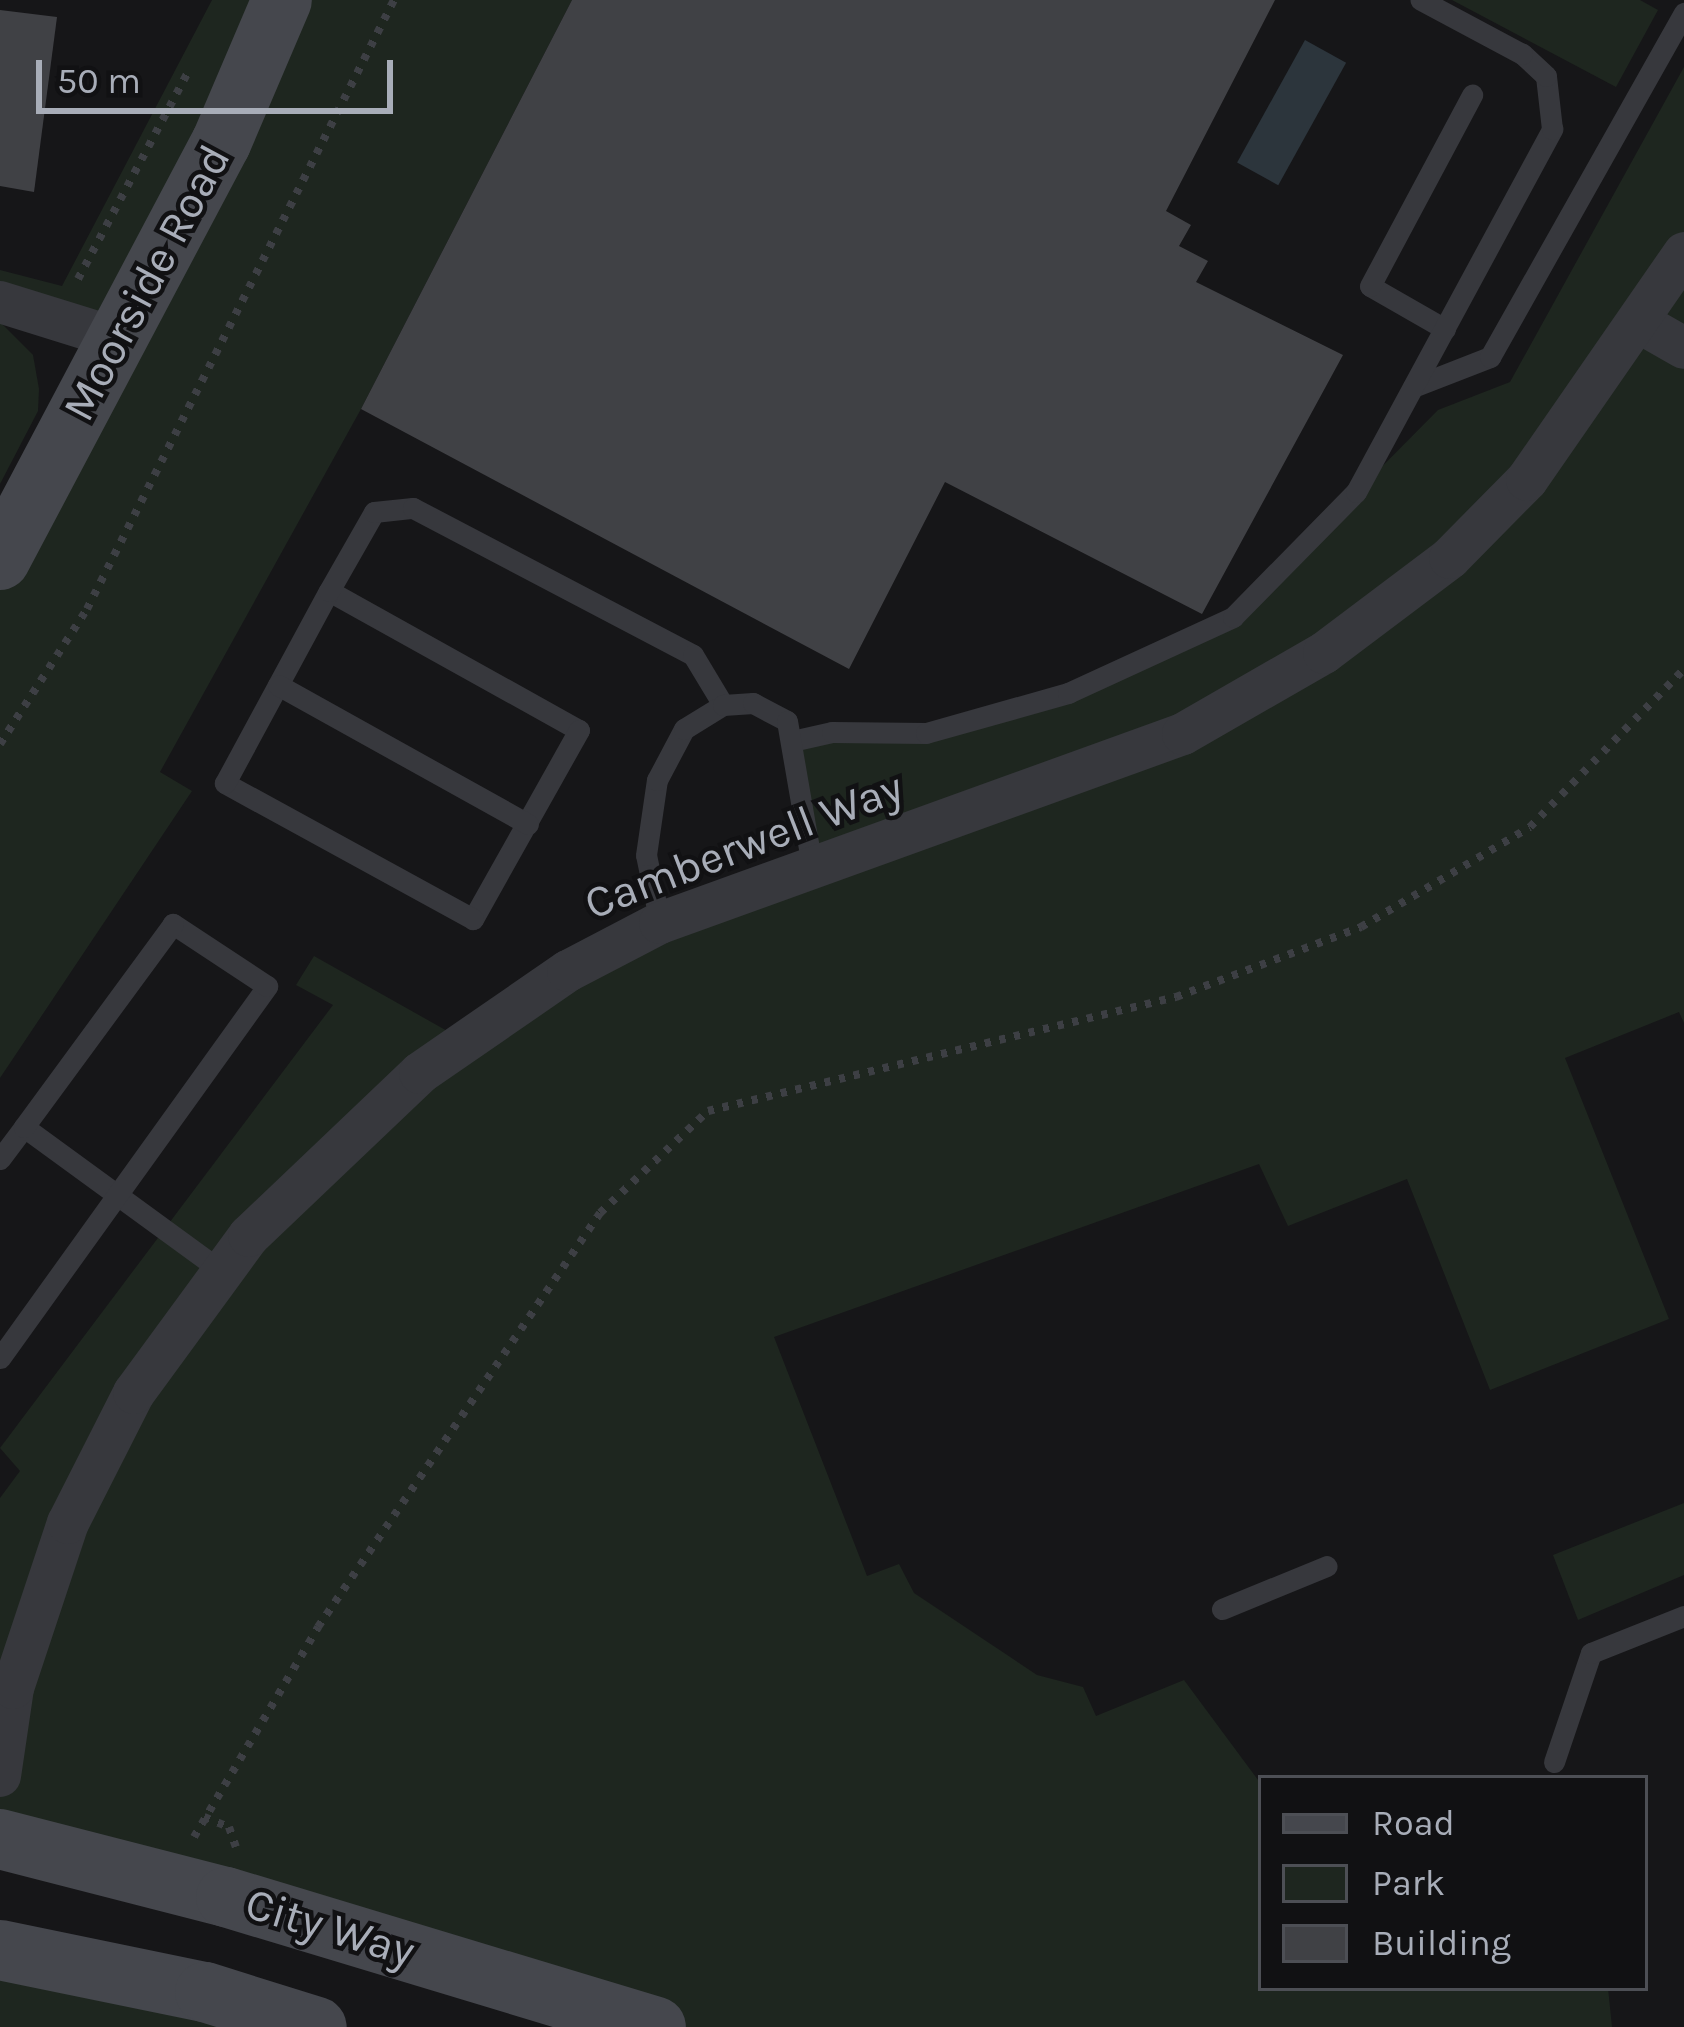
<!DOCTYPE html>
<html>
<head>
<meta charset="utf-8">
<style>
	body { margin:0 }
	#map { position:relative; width:1684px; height:2027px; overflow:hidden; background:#161618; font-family:Karla,sans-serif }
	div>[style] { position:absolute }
	.green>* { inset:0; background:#1e261f }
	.water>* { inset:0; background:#2c353c; transform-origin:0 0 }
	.building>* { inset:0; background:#404145 }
	.path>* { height:8px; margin-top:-4px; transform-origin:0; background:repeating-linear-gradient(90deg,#3d3f44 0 6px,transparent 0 15px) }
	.lane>* { height:21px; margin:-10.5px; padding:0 10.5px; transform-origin:10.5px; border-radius:10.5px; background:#37383d }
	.street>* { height:42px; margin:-21px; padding:0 21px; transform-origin:21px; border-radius:21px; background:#37383d }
	.secondary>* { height:60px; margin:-30px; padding:0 30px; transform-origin:30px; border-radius:30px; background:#45474d }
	span { translate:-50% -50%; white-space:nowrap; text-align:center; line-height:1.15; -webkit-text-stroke:9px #111113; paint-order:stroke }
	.street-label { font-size:45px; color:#a8adb8 }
	.legend { position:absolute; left:1258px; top:1775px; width:390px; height:216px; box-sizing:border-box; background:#111113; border:3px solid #4d4f55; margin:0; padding:15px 21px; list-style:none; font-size:36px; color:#a8adb8 }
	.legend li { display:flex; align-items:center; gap:24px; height:60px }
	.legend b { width:60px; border:3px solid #4d4f55 }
	.scale { position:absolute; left:36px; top:60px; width:357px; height:54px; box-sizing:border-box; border:6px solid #a8adb8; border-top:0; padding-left:15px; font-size:36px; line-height:42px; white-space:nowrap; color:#a8adb8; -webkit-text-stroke:9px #111113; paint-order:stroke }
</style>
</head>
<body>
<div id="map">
	<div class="green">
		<div style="clip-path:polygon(212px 0,572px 0,361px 409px,160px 772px,192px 791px,0 1078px,0 560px,119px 339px,0 302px,0 270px,62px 286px)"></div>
		<div style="clip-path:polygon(1452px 0,1640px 0,1658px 10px,1616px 87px)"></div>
		<div style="clip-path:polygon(1684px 67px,1684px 1023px,1679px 1012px,1565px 1058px,1669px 1319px,1490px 1390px,1407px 1179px,1288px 1226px,1259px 1164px,774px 1337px,867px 1576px,899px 1564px,914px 1593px,1037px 1675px,1083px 1687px,1096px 1716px,1184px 1680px,1261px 1784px,1261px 1988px,1608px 1988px,1612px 2027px,656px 2027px,0 1839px,0 1498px,20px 1471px,0 1448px,333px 1005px,296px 985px,314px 956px,465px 1041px,813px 872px,792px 741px,926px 733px,1068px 693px,1233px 617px,1438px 410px,1510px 382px)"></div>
		<div style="clip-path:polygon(0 322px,33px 355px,39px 389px,38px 411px,0 484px)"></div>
		<div style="clip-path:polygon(1684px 1503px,1684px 1575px,1578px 1620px,1553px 1555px)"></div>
		<div style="clip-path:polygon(0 1950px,317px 2027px,0 2027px)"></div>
	</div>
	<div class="water">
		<div style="left:1305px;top:40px;width:47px;height:140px;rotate:29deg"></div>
	</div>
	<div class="building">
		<div style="clip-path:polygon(572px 0,1275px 0,1166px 211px,1191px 225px,1179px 246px,1208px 261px,1196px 282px,1343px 355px,1202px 614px,945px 482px,849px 669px,361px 409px)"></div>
		<div style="clip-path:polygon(0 10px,57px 17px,34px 192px,0 186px)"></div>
	</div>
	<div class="path">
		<div style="left:78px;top:279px;width:237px;rotate:-62deg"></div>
		<div style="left:0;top:744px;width:161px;rotate:-57.2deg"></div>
		<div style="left:87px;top:609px;width:682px;rotate:-63.25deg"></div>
		<div style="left:204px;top:1817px;width:27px;rotate:22deg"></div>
		<div style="left:229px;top:1827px;width:21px;rotate:71deg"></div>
		<div style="left:194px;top:1837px;width:244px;rotate:-59.4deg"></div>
		<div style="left:318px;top:1627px;width:501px;rotate:-55.74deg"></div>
		<div style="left:600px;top:1213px;width:149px;rotate:-43.4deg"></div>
		<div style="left:708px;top:1111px;width:482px;rotate:-13.7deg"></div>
		<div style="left:1176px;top:997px;width:198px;rotate:-20.7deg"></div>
		<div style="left:1361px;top:927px;width:196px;rotate:-30.6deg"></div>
		<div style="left:1530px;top:827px;width:221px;rotate:-45.7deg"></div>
	</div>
	<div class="lane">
		<div style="left:1445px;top:329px;width:86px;rotate:-150.2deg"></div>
		<div style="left:1370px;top:286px;width:217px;rotate:-61.9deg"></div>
		<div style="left:1413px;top:387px;width:83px;rotate:-21.3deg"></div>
		<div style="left:1490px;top:357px;width:395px;rotate:-60.6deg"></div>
		<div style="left:329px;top:591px;width:286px;rotate:29.1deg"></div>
		<div style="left:579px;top:730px;width:217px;rotate:119.3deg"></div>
		<div style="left:473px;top:919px;width:283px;rotate:-151.3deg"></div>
		<div style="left:225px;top:783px;width:218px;rotate:-61.6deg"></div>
		<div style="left:329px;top:591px;width:91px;rotate:-60.3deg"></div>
		<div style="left:374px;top:512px;width:39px;rotate:-6deg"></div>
		<div style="left:413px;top:508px;width:316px;rotate:27.7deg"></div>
		<div style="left:693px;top:655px;width:58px;rotate:59deg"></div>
		<div style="left:278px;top:685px;width:286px;rotate:29.1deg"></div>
		<div style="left:792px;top:741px;width:41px;rotate:-12.7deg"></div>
		<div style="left:832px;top:732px;width:94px;rotate:0.6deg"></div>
		<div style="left:926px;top:733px;width:148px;rotate:-15.7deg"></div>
		<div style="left:1068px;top:693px;width:182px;rotate:-24.7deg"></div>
		<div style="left:1233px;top:617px;width:175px;rotate:-45.5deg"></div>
		<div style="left:1356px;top:492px;width:413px;rotate:-61.6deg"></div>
		<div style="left:1552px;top:129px;width:53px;rotate:-96.5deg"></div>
		<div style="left:1546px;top:76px;width:33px;rotate:-137deg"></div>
		<div style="left:1522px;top:54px;width:115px;rotate:-151.9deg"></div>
		<div style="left:660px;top:923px;width:69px;rotate:-101.6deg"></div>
		<div style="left:646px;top:855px;width:76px;rotate:-81.7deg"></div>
		<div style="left:657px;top:780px;width:58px;rotate:-62.1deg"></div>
		<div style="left:684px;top:729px;width:46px;rotate:-31.6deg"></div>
		<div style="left:723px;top:705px;width:30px;rotate:-4deg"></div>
		<div style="left:753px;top:703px;width:38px;rotate:28deg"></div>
		<div style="left:787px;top:721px;width:153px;rotate:80.2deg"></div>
		<div style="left:0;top:1159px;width:40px;rotate:-53deg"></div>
		<div style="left:24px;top:1127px;width:246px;rotate:36.1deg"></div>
		<div style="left:0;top:1358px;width:458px;rotate:-54.3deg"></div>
		<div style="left:267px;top:986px;width:113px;rotate:-146.6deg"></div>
		<div style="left:173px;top:924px;width:252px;rotate:126.3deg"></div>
		<div style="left:1222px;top:1609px;width:113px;rotate:-22.3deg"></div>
		<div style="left:1554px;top:1762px;width:115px;rotate:-71.3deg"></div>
		<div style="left:1591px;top:1653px;width:100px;rotate:-21.7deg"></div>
	</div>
	<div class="street">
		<div style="left:0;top:302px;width:125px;rotate:17.3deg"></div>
		<div style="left:1642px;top:324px;width:48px;rotate:29.7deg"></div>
		<div style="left:0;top:1776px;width:89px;rotate:-81.6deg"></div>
		<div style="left:13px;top:1688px;width:174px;rotate:-71.6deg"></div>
		<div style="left:68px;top:1523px;width:146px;rotate:-63.1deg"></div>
		<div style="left:134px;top:1393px;width:195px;rotate:-53.8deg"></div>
		<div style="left:249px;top:1236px;width:236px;rotate:-43.6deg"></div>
		<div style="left:420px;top:1073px;width:180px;rotate:-34.6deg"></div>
		<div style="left:568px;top:971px;width:104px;rotate:-27.6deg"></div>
		<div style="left:660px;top:923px;width:556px;rotate:-19.87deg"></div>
		<div style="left:1183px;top:734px;width:163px;rotate:-29.9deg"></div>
		<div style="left:1324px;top:653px;width:158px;rotate:-37deg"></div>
		<div style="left:1450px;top:558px;width:110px;rotate:-45.4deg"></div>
		<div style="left:1527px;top:480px;width:276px;rotate:-55.3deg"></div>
	</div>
	<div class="secondary">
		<div style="left:0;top:560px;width:472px;rotate:-62.1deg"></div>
		<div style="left:221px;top:143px;width:155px;rotate:-66.9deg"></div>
		<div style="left:0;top:1839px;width:233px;rotate:14.4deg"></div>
		<div style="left:226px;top:1897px;width:449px;rotate:16.8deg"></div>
		<div style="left:0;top:1950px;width:209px;rotate:11.6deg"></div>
		<div style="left:205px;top:1992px;width:117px;rotate:17.4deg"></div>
	</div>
	<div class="street-label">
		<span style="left:147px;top:283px;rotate:-62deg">Moorside Road</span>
		<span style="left:744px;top:846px;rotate:-21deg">Camberwell Way</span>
		<span style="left:330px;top:1928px;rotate:17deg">City Way</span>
	</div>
	<ul class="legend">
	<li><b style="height:15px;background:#45474d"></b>Road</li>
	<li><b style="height:33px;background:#1e261f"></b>Park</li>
	<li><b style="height:33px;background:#404145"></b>Building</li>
	</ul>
	<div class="scale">50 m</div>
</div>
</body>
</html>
